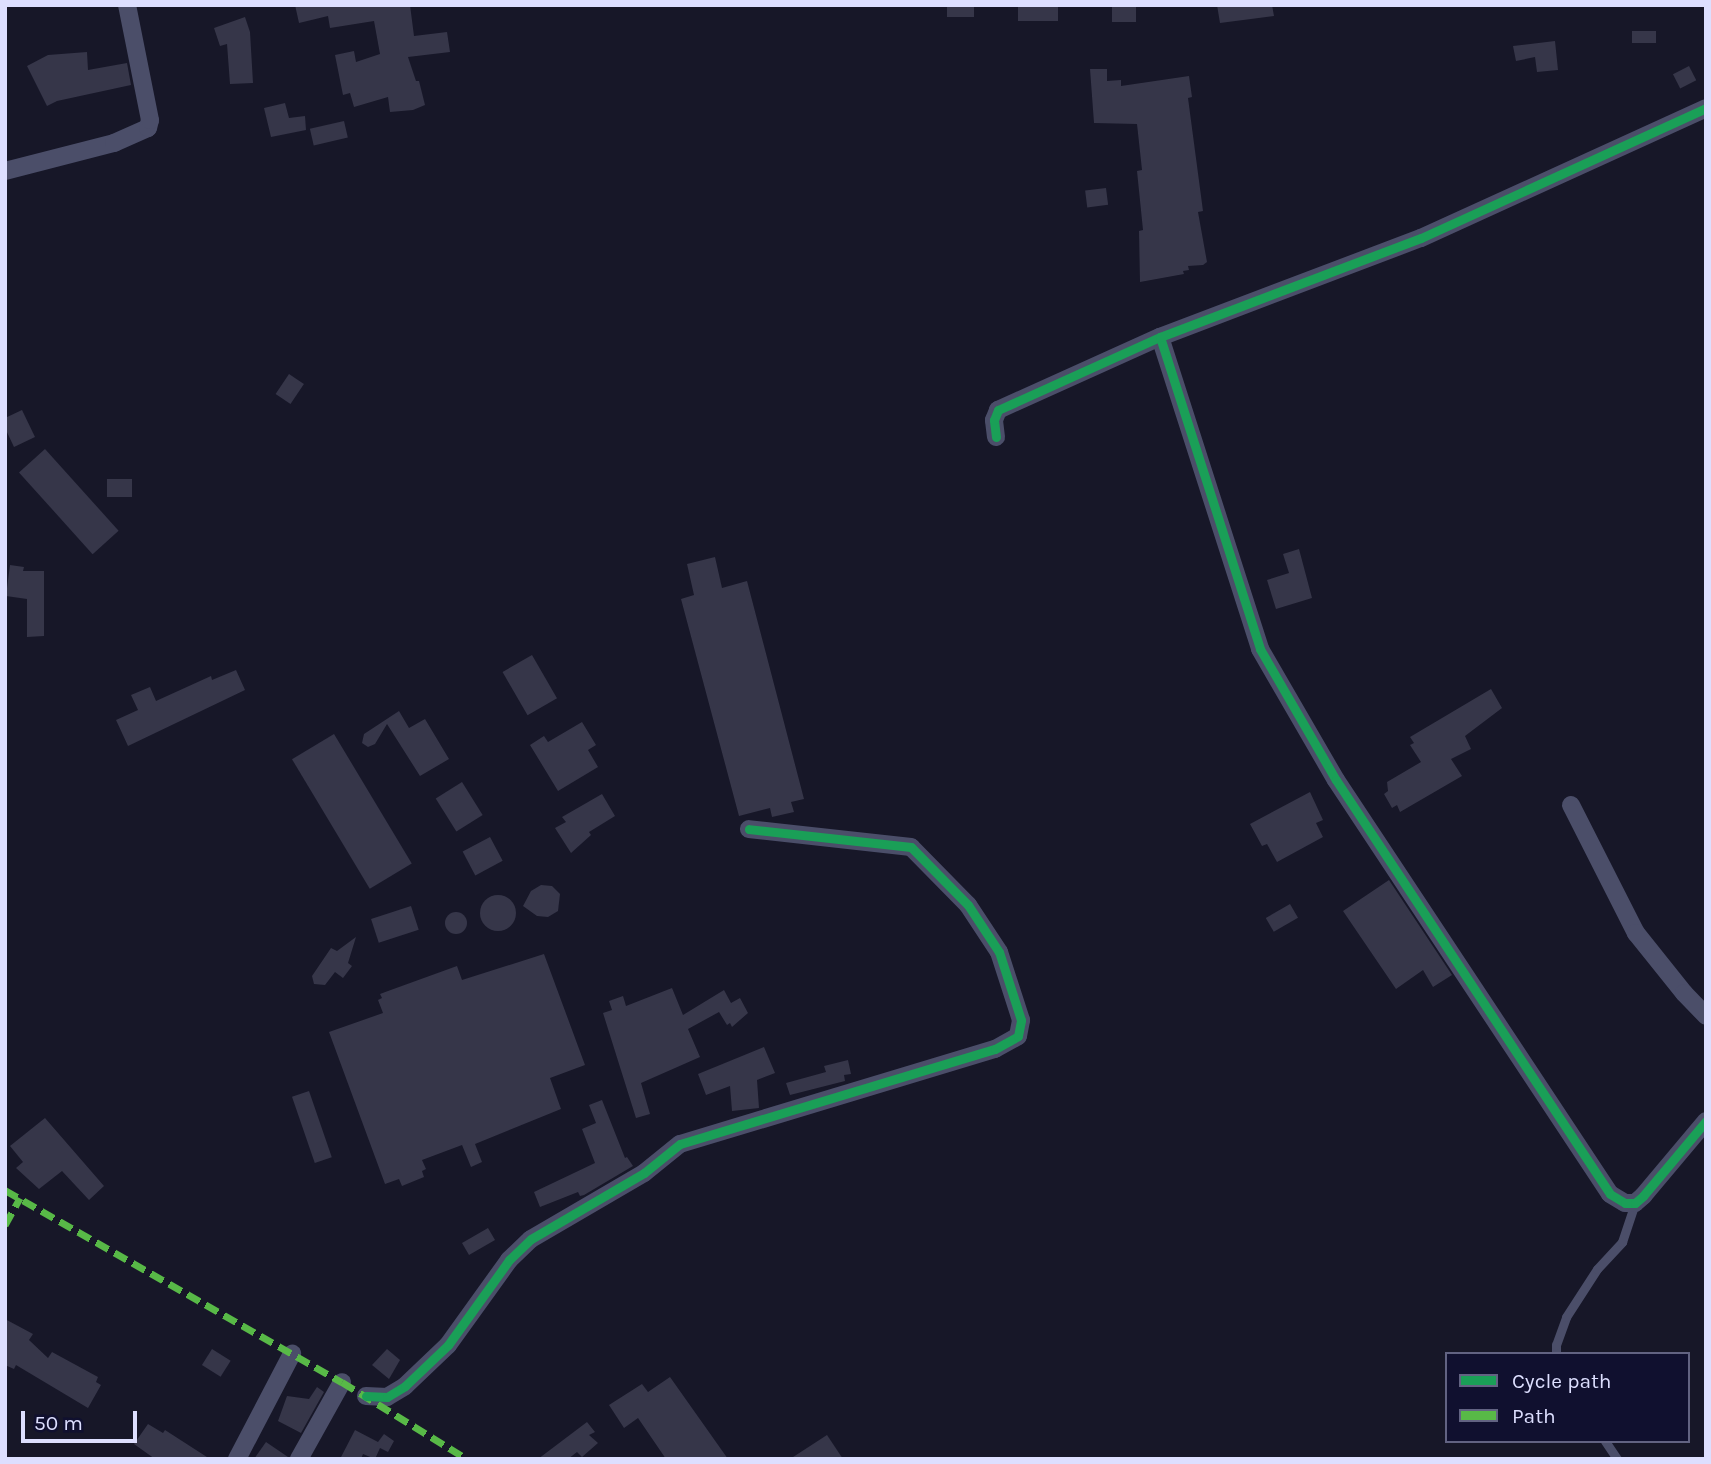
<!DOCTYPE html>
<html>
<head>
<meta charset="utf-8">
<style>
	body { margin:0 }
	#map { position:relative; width:1711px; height:1464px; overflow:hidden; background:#171728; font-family:Karla,sans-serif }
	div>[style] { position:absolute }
	.building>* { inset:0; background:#363649; transform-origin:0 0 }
	.round { border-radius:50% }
	.service>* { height:9px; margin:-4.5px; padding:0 4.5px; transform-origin:4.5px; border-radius:4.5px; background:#4b4e69 }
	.minor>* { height:18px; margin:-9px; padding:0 9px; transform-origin:9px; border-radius:9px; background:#4b4e69 }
	.quiet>* { height:7px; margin-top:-3.5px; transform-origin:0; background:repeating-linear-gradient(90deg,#58b947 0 14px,transparent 0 21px) }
	.cycleway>* { height:9px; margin:-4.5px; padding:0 4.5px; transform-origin:4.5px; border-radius:4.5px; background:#1a9f57 }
	span { translate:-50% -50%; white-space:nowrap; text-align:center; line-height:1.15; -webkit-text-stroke:5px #10102f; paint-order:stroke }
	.frame { position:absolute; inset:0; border:7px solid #dddfff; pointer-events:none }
	.legend { position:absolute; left:1445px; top:1352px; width:245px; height:91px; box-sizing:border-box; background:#10102f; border:2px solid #626382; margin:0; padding:9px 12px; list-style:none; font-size:21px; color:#dddfff }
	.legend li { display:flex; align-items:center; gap:14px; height:35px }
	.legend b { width:35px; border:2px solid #626382 }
	.scale { position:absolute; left:21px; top:1411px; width:116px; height:32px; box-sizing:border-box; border:4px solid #dddfff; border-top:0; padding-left:9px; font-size:21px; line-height:24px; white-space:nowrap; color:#dddfff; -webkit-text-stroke:5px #10102f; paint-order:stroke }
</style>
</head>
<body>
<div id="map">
	<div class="building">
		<div style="clip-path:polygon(295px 5px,410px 5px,414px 36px,447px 32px,450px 52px,408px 57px,416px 81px,419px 81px,425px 105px,413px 110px,390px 112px,388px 97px,354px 107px,350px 93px,343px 95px,335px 55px,354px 51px,356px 62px,380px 54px,374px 21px,330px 28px,328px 16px,299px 23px)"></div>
		<div style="left:947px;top:5px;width:27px;height:12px"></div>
		<div style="left:1018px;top:5px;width:40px;height:16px"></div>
		<div style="left:1112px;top:5px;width:24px;height:17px"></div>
		<div style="clip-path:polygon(1217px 5px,1272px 5px,1274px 16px,1220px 23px)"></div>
		<div style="clip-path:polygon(245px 17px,250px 32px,253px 83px,230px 84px,227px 44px,220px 46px,214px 28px)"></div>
		<div style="left:1656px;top:31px;width:12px;height:24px;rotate:90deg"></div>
		<div style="clip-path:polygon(1555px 41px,1558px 70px,1537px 72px,1535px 57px,1516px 61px,1513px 46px)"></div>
		<div style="clip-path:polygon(87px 52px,88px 70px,127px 63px,131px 85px,57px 101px,47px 106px,27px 66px,48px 55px)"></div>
		<div style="left:1689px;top:66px;width:16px;height:18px;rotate:63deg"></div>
		<div style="clip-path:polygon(1090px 69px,1107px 69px,1107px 81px,1121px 80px,1121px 86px,1189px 76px,1192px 97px,1188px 98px,1203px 211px,1198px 212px,1207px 262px,1203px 265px,1188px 266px,1189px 270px,1183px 271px,1184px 274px,1140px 282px,1139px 231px,1143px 230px,1137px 171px,1142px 170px,1137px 124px,1094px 123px)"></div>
		<div style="clip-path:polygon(285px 103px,289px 118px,305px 116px,306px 130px,271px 137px,264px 108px)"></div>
		<div style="left:344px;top:121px;width:17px;height:35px;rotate:77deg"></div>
		<div style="left:1106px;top:188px;width:17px;height:21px;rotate:83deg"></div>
		<div style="left:289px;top:374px;width:18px;height:24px;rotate:34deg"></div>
		<div style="clip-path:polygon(22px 410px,35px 437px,14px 447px,5px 428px,5px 418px)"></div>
		<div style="left:45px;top:449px;width:110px;height:35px;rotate:48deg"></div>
		<div style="left:107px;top:479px;width:25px;height:18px"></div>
		<div style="clip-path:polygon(1299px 549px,1312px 598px,1276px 609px,1267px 580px,1289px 573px,1283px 554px)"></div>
		<div style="clip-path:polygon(715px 557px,722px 588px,747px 581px,804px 799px,791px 802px,794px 812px,772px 817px,770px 808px,739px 816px,681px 599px,694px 595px,687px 564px)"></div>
		<div style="clip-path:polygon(10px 565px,24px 567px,23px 571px,44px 571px,44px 636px,27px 637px,27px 599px,6px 596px)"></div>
		<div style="left:532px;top:655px;width:50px;height:34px;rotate:60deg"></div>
		<div style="clip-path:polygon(236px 670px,245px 690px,128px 746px,116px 720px,138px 710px,131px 695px,150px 687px,156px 701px,211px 676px,212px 680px)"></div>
		<div style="clip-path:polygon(1491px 689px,1502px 708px,1465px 736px,1471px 749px,1451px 759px,1462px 776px,1400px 812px,1397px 805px,1392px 808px,1384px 794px,1388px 791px,1387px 782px,1421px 762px,1410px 745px,1414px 743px,1410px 737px)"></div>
		<div style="clip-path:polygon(399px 711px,409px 728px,425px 719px,449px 759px,420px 776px,387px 724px,375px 744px,368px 747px,362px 743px,364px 734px)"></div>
		<div style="clip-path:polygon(582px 722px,596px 745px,588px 750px,598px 767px,558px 791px,530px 745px,544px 736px,548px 742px)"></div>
		<div style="left:334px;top:734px;width:151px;height:49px;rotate:59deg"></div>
		<div style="left:462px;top:782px;width:39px;height:31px;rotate:58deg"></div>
		<div style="clip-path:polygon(1310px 792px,1323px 820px,1316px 823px,1323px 837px,1277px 862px,1267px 844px,1262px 846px,1250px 824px)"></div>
		<div style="clip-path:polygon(602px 794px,615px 816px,589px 832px,591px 835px,571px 853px,555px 828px,566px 822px,562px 817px)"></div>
		<div style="left:490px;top:837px;width:27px;height:31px;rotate:62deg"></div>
		<div style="clip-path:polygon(1389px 880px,1452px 975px,1433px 987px,1423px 970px,1396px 989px,1343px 911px)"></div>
		<div style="clip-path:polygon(541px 885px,552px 886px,560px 894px,558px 911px,548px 917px,537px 916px,523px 906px,531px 891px)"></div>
		<div class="round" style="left:480px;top:895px;width:36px;height:36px"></div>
		<div style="left:1290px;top:904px;width:16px;height:28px;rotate:60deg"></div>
		<div style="left:411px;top:906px;width:25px;height:42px;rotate:72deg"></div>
		<div class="round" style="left:445px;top:912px;width:22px;height:22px"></div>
		<div style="clip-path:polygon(356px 937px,348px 963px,352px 966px,343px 978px,335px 972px,325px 985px,314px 984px,312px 976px,331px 948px,337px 951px)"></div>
		<div style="clip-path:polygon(544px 954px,585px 1065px,550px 1078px,561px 1109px,475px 1144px,482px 1162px,471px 1167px,462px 1145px,422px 1160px,426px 1169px,422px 1171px,424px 1177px,402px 1186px,399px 1179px,385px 1184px,329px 1032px,383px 1013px,378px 1000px,382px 998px,380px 994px,388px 991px,457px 966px,462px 980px)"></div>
		<div style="clip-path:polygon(672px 988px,683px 1015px,724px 990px,731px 1003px,740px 998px,748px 1013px,732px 1027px,730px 1023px,727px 1025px,719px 1012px,688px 1029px,700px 1057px,641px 1083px,650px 1114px,636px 1118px,603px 1013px,612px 1010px,609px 1001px,623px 996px,626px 1006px)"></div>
		<div style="clip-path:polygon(764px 1047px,775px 1073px,757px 1080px,759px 1108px,732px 1111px,730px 1086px,706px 1095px,698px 1074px)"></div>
		<div style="clip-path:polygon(848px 1060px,851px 1074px,844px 1075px,845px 1081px,790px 1095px,786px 1083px,826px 1072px,824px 1066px)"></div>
		<div style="left:309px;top:1091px;width:70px;height:18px;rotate:71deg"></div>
		<div style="clip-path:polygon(602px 1100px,625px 1158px,627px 1157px,633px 1166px,584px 1195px,580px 1196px,578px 1192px,540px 1207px,534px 1192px,595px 1163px,582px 1129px,596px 1123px,589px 1105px)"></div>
		<div style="clip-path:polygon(45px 1118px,104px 1186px,89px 1200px,62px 1171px,39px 1189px,16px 1168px,23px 1162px,10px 1146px)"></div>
		<div style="left:488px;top:1228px;width:14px;height:30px;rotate:60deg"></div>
		<div style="clip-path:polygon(5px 1319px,33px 1334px,29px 1340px,48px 1358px,52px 1352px,98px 1377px,96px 1382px,101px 1385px,88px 1408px,16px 1365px,14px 1369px,5px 1365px)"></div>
		<div style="left:212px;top:1349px;width:22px;height:19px;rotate:32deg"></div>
		<div style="clip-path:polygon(387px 1349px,400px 1360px,389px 1379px,372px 1365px)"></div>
		<div style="clip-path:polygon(670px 1377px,728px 1459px,666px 1459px,638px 1418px,624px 1428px,609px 1405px,642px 1384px,648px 1392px)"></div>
		<div style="clip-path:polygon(317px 1387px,324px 1392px,301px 1433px,278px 1421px,287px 1396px,309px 1399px)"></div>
		<div style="clip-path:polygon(587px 1422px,595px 1432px,589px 1435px,598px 1443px,582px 1457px,577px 1452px,568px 1459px,538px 1459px)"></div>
		<div style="clip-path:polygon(148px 1424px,163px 1433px,165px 1430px,210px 1459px,155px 1459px,134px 1444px)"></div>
		<div style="clip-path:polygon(355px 1430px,378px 1442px,384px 1434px,394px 1441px,388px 1452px,380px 1448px,375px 1459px,363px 1454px,361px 1459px,340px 1459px)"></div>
		<div style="clip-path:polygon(827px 1435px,843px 1459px,790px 1459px)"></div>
		<div style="clip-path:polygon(266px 1442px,288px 1457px,288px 1459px,254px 1459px)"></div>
	</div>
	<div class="service">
		<div style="left:1556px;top:1354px;width:9px;rotate:-90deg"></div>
		<div style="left:1556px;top:1345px;width:30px;rotate:-70deg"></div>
		<div style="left:1566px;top:1317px;width:57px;rotate:-57.1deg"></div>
		<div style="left:1597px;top:1269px;width:37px;rotate:-47deg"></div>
		<div style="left:1622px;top:1242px;width:41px;rotate:-71.6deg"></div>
		<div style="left:1605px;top:1441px;width:22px;rotate:56deg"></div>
	</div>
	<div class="minor">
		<div style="left:5px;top:171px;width:113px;rotate:-14.4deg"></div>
		<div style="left:114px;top:143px;width:37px;rotate:-24deg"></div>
		<div style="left:148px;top:128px;width:8px;rotate:-76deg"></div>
		<div style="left:150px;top:120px;width:117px;rotate:-101.3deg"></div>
		<div style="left:1160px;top:337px;width:328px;rotate:72.2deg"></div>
		<div style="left:1260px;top:649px;width:151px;rotate:59.9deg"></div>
		<div style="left:1336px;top:780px;width:496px;rotate:56.5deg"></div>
		<div style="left:1610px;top:1194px;width:17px;rotate:31deg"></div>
		<div style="left:1625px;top:1203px;width:10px"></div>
		<div style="left:1635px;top:1203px;width:11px;rotate:-41deg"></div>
		<div style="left:1643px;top:1196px;width:98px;rotate:-50deg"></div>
		<div style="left:996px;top:437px;width:17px;rotate:-97deg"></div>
		<div style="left:994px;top:420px;width:11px;rotate:-68deg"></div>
		<div style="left:998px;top:410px;width:178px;rotate:-24.3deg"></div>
		<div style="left:1160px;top:337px;width:279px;rotate:-20.8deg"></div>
		<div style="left:1421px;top:238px;width:313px;rotate:-24.5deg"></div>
		<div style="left:1571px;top:805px;width:144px;rotate:63.1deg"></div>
		<div style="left:1636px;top:933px;width:77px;rotate:51.3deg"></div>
		<div style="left:1684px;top:993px;width:32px;rotate:46deg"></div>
		<div style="left:366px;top:1396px;width:21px;rotate:3deg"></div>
		<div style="left:387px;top:1397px;width:21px;rotate:-31deg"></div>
		<div style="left:405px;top:1386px;width:59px;rotate:-43.6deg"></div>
		<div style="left:448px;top:1345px;width:105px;rotate:-54.3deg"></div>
		<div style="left:509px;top:1260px;width:30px;rotate:-44deg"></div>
		<div style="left:531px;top:1239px;width:131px;rotate:-30.3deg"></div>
		<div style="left:644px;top:1173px;width:46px;rotate:-38.9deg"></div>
		<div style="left:680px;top:1144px;width:329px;rotate:-16.8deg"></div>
		<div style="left:995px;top:1049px;width:26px;rotate:-29deg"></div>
		<div style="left:1018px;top:1036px;width:16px;rotate:-79deg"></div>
		<div style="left:1021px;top:1020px;width:71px;rotate:-107.9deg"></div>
		<div style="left:999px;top:952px;width:56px;rotate:-123.4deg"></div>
		<div style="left:968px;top:905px;width:81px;rotate:-134.5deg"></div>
		<div style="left:911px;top:847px;width:163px;rotate:-173.7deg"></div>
		<div style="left:237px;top:1459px;width:119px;rotate:-62.4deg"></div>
		<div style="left:299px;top:1459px;width:88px;rotate:-60.8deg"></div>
	</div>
	<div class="quiet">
		<div style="left:5px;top:1190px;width:388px;rotate:29.7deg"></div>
		<div style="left:342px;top:1382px;width:147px;rotate:31.6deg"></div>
		<div style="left:5px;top:1225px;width:31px;rotate:-61deg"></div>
	</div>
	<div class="cycleway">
		<div style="left:1160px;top:337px;width:328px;rotate:72.2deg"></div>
		<div style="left:1260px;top:649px;width:151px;rotate:59.9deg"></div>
		<div style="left:1336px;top:780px;width:496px;rotate:56.5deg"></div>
		<div style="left:1610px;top:1194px;width:17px;rotate:31deg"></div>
		<div style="left:1625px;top:1203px;width:10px"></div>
		<div style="left:1635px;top:1203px;width:11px;rotate:-41deg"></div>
		<div style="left:1643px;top:1196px;width:98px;rotate:-50deg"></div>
		<div style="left:996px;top:437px;width:17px;rotate:-97deg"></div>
		<div style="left:994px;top:420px;width:11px;rotate:-68deg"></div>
		<div style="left:998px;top:410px;width:178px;rotate:-24.3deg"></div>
		<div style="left:1160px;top:337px;width:279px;rotate:-20.8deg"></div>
		<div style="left:1421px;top:238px;width:313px;rotate:-24.5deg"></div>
		<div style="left:366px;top:1396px;width:21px;rotate:3deg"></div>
		<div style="left:387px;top:1397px;width:21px;rotate:-31deg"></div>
		<div style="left:405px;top:1386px;width:59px;rotate:-43.6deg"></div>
		<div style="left:448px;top:1345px;width:105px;rotate:-54.3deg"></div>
		<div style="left:509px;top:1260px;width:30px;rotate:-44deg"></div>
		<div style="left:531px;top:1239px;width:131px;rotate:-30.3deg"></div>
		<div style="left:644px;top:1173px;width:46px;rotate:-38.9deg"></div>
		<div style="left:680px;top:1144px;width:329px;rotate:-16.8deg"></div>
		<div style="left:995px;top:1049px;width:26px;rotate:-29deg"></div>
		<div style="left:1018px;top:1036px;width:16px;rotate:-79deg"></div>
		<div style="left:1021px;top:1020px;width:71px;rotate:-107.9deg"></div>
		<div style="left:999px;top:952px;width:56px;rotate:-123.4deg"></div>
		<div style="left:968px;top:905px;width:81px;rotate:-134.5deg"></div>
		<div style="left:911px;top:847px;width:163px;rotate:-173.7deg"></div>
	</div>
	<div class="frame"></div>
	<ul class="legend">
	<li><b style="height:9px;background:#1a9f57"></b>Cycle path</li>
	<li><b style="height:9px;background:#58b947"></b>Path</li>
	</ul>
	<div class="scale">50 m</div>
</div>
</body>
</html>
